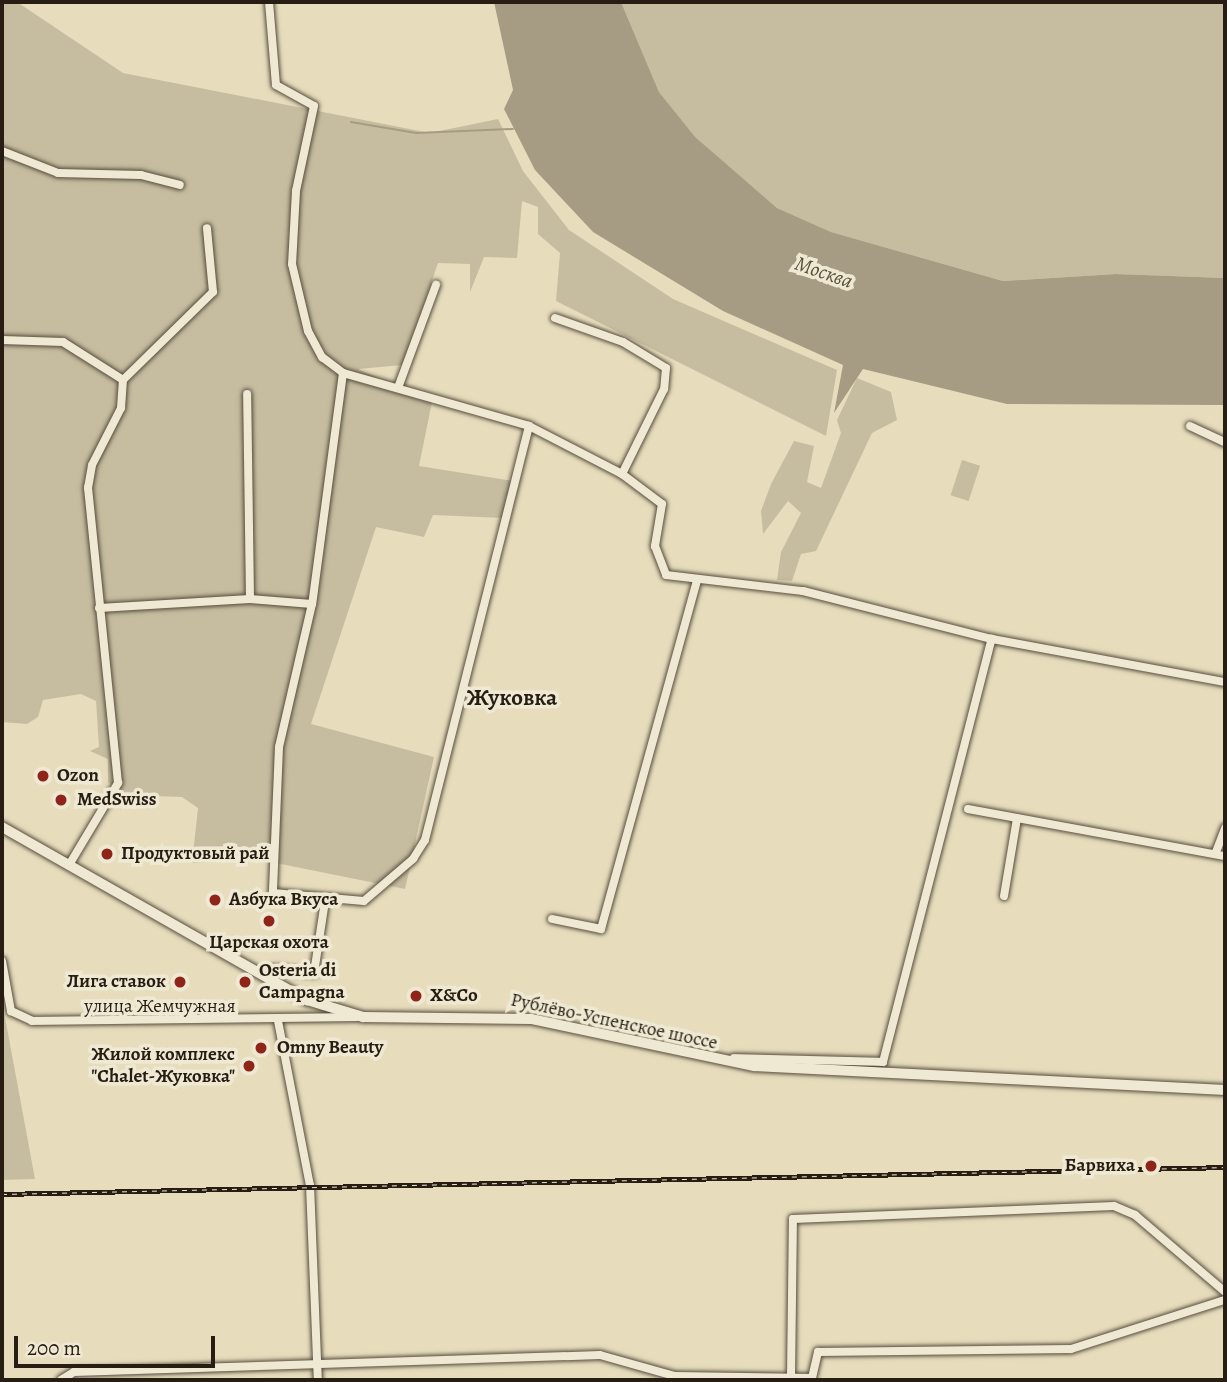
<!DOCTYPE html>
<html>
<head>
<meta charset="utf-8">
<style>
	body { margin:0 }
	#map { position:relative; width:1227px; height:1382px; overflow:hidden; background:#e7ddbd; font-family:Alegreya,serif }
	div>[style] { position:absolute }
	.green>* { inset:0; background:#c6bca0; transform-origin:0 0 }
	.water>* { inset:0; background:#a69c83 }
	.stream>* { height:2px; margin:-1px; padding:0 1px; transform-origin:1px; border-radius:1px; background:#a69c83 }
	.roads { filter:drop-shadow(0 0 2px #574d3d) drop-shadow(0 0 2px #574d3d) }
	.street>* { height:8px; margin:-4px; padding:0 4px; transform-origin:4px; border-radius:4px; background:#efe9d4 }
	.secondary>* { height:10px; margin:-5px; padding:0 5px; transform-origin:5px; border-radius:5px; background:#efe9d4 }
	.rail>* { height:4.5px; margin-top:-2.25px; transform-origin:0; background:repeating-linear-gradient(90deg,#efe9d4 0 5px,#271d12 0 10px); box-sizing:border-box; border-block:2px solid #271d12 }
	.dots>* { width:19px; height:19px; translate:-50% -50%; box-sizing:border-box; border:4px solid #efe9d4; border-radius:50% }
	span { translate:-50% -50%; white-space:nowrap; text-align:center; line-height:1.15; -webkit-text-stroke:7px #efe9d4; paint-order:stroke }
	.poi-label { font-size:19px; color:#271d12; font-weight:700 }
	.left { translate:0 -50%; text-align:left }
	.right { translate:-100% -50%; text-align:right }
	.street-label { font-size:19px; color:#271d12 }
	.water-label { font-size:21px; color:#5a503f; font-style:italic }
	.quarter-label { font-size:23px; color:#271d12; font-weight:700 }
	.frame { position:absolute; inset:0; border:4px solid #271d12; pointer-events:none }
	.scale { position:absolute; left:14px; top:1336px; width:201px; height:32px; box-sizing:border-box; border:4px solid #271d12; border-top:0; padding-left:9px; font-size:21px; line-height:24px; white-space:nowrap; color:#271d12; -webkit-text-stroke:5px #efe9d4; paint-order:stroke }
</style>
</head>
<body>
<div id="map">
	<div class="green">
		<div style="clip-path:polygon(2px 2px,17px 2px,123px 73px,430px 133px,498px 119px,523px 171px,569px 230px,673px 299px,837px 370px,826px 436px,556px 301px,560px 253px,538px 234px,538px 207px,522px 201px,517px 258px,484px 257px,470px 292px,470px 264px,438px 263px,403px 365px,358px 369px,432px 402px,419px 466px,513px 481px,503px 518px,433px 515px,424px 537px,376px 527px,311px 724px,434px 757px,405px 889px,266px 861px,192px 863px,198px 808px,182px 797px,126px 795px,108px 782px,108px 759px,90px 751px,99px 747px,96px 701px,81px 694px,43px 700px,38px 717px,27px 724px,2px 722px)"></div>
		<div style="clip-path:polygon(621px 2px,1225px 2px,1225px 278px,1116px 274px,1003px 281px,831px 232px,777px 208px,695px 138px,659px 92px)"></div>
		<div style="clip-path:polygon(857px 378px,891px 392px,897px 420px,872px 433px,816px 551px,801px 554px,792px 581px,777px 580px,781px 552px,801px 513px,788px 501px,763px 534px,761px 511px,771px 484px,794px 441px,814px 446px,807px 482px,821px 488px,841px 433px,837px 420px)"></div>
		<div style="left:962px;top:460px;width:19px;height:37px;rotate:18deg"></div>
		<div style="clip-path:polygon(2px 1001px,35px 1179px,2px 1180px)"></div>
	</div>
	<div class="water">
		<div style="clip-path:polygon(494px 2px,621px 2px,659px 92px,695px 137px,777px 208px,831px 232px,1003px 281px,1116px 274px,1225px 278px,1225px 405px,1007px 404px,863px 369px,834px 413px,843px 365px,723px 311px,593px 232px,535px 170px,504px 109px,513px 90px)"></div>
	</div>
	<div class="stream">
		<div style="left:351px;top:122px;width:66px;rotate:9.6deg"></div>
		<div style="left:416px;top:133px;width:97px;rotate:-2.4deg"></div>
	</div>
	<div class="roads">
		<div class="street">
			<div style="left:269px;top:2px;width:83px;rotate:85.2deg"></div>
			<div style="left:276px;top:85px;width:43px;rotate:28.9deg"></div>
			<div style="left:314px;top:106px;width:87px;rotate:102deg"></div>
			<div style="left:296px;top:191px;width:73px;rotate:93.1deg"></div>
			<div style="left:292px;top:264px;width:69px;rotate:76.6deg"></div>
			<div style="left:308px;top:331px;width:30px;rotate:62deg"></div>
			<div style="left:322px;top:357px;width:26px;rotate:37deg"></div>
			<div style="left:343px;top:373px;width:233px;rotate:97.6deg"></div>
			<div style="left:312px;top:604px;width:147px;rotate:103deg"></div>
			<div style="left:279px;top:747px;width:146px;rotate:92.4deg"></div>
			<div style="left:273px;top:893px;width:91px;rotate:5deg"></div>
			<div style="left:364px;top:901px;width:65px;rotate:-40.6deg"></div>
			<div style="left:413px;top:859px;width:22px;rotate:-58deg"></div>
			<div style="left:425px;top:840px;width:427px;rotate:-75.9deg"></div>
			<div style="left:2px;top:151px;width:60px;rotate:21.4deg"></div>
			<div style="left:58px;top:173px;width:83px;rotate:1.4deg"></div>
			<div style="left:141px;top:175px;width:40px;rotate:14.4deg"></div>
			<div style="left:555px;top:318px;width:72px;rotate:19.4deg"></div>
			<div style="left:623px;top:342px;width:50px;rotate:31.2deg"></div>
			<div style="left:666px;top:368px;width:21px;rotate:95deg"></div>
			<div style="left:664px;top:389px;width:95px;rotate:116.3deg"></div>
			<div style="left:2px;top:340px;width:61px;rotate:1.9deg"></div>
			<div style="left:63px;top:342px;width:71px;rotate:32.3deg"></div>
			<div style="left:343px;top:373px;width:193px;rotate:15.9deg"></div>
			<div style="left:529px;top:426px;width:105px;rotate:27.3deg"></div>
			<div style="left:622px;top:474px;width:50px;rotate:36.9deg"></div>
			<div style="left:662px;top:504px;width:43px;rotate:99.5deg"></div>
			<div style="left:655px;top:546px;width:31px;rotate:69deg"></div>
			<div style="left:666px;top:575px;width:138px;rotate:6.7deg"></div>
			<div style="left:803px;top:591px;width:195px;rotate:14.3deg"></div>
			<div style="left:992px;top:639px;width:237px;rotate:10.5deg"></div>
			<div style="left:399px;top:385px;width:107px;rotate:-69.7deg"></div>
			<div style="left:1190px;top:426px;width:38px;rotate:25deg"></div>
			<div style="left:250px;top:599px;width:62px;rotate:4.6deg"></div>
			<div style="left:99px;top:608px;width:151px;rotate:-3.4deg"></div>
			<div style="left:250px;top:599px;width:205px;rotate:-90.8deg"></div>
			<div style="left:968px;top:809px;width:261px;rotate:10.4deg"></div>
			<div style="left:1216px;top:852px;width:26px;rotate:-69deg"></div>
			<div style="left:69px;top:865px;width:96px;rotate:-59.1deg"></div>
			<div style="left:118px;top:783px;width:297px;rotate:-95.8deg"></div>
			<div style="left:88px;top:488px;width:23px;rotate:-80deg"></div>
			<div style="left:92px;top:465px;width:64px;rotate:-63deg"></div>
			<div style="left:121px;top:408px;width:28px;rotate:-86deg"></div>
			<div style="left:123px;top:380px;width:126px;rotate:-44.4deg"></div>
			<div style="left:213px;top:292px;width:64px;rotate:-95.4deg"></div>
			<div style="left:1004px;top:896px;width:79px;rotate:-80.5deg"></div>
			<div style="left:552px;top:919px;width:50px;rotate:11.5deg"></div>
			<div style="left:601px;top:929px;width:361px;rotate:-74.6deg"></div>
			<div style="left:2px;top:961px;width:51px;rotate:79.8deg"></div>
			<div style="left:11px;top:1011px;width:23px;rotate:25deg"></div>
			<div style="left:32px;top:1021px;width:324px;rotate:-0.7deg"></div>
			<div style="left:273px;top:969px;width:41px;rotate:5.6deg"></div>
			<div style="left:314px;top:973px;width:73px;rotate:-81.3deg"></div>
			<div style="left:278px;top:1021px;width:167px;rotate:79deg"></div>
			<div style="left:310px;top:1185px;width:195px;rotate:87.7deg"></div>
			<div style="left:734px;top:1058px;width:149px;rotate:1.5deg"></div>
			<div style="left:883px;top:1062px;width:437px;rotate:-75.6deg"></div>
			<div style="left:791px;top:1378px;width:159px;rotate:-89.3deg"></div>
			<div style="left:793px;top:1219px;width:321px;rotate:-2.3deg"></div>
			<div style="left:1114px;top:1206px;width:23px;rotate:23deg"></div>
			<div style="left:1135px;top:1215px;width:118px;rotate:40.5deg"></div>
			<div style="left:61px;top:1380px;width:15px;rotate:-32deg"></div>
			<div style="left:74px;top:1372px;width:526px;rotate:-1.85deg"></div>
			<div style="left:600px;top:1355px;width:77px;rotate:15.8deg"></div>
			<div style="left:674px;top:1376px;width:138px;rotate:0.8deg"></div>
			<div style="left:812px;top:1378px;width:27px;rotate:-77deg"></div>
			<div style="left:818px;top:1352px;width:253px;rotate:-0.7deg"></div>
			<div style="left:1071px;top:1349px;width:162px;rotate:-17.7deg"></div>
		</div>
		<div class="secondary">
			<div style="left:2px;top:827px;width:351px;rotate:29.6deg"></div>
			<div style="left:307px;top:1000px;width:59px;rotate:16.9deg"></div>
			<div style="left:363px;top:1017px;width:168px;rotate:0.7deg"></div>
			<div style="left:531px;top:1019px;width:228px;rotate:11.9deg"></div>
			<div style="left:754px;top:1066px;width:472px;rotate:2.9deg"></div>
		</div>
	</div>
	<div class="rail">
		<div style="left:2px;top:1194px;width:1223px;rotate:-1.26deg"></div>
	</div>
	<div class="dots">
		<div style="left:43px;top:776px;background:#8f2418"></div>
		<div style="left:61px;top:800px;background:#8f2418"></div>
		<div style="left:107px;top:854px;background:#8f2418"></div>
		<div style="left:215px;top:900px;background:#8f2418"></div>
		<div style="left:269px;top:921px;background:#8f2418"></div>
		<div style="left:180px;top:982px;background:#8f2418"></div>
		<div style="left:245px;top:982px;background:#8f2418"></div>
		<div style="left:416px;top:996px;background:#8f2418"></div>
		<div style="left:261px;top:1048px;background:#8f2418"></div>
		<div style="left:249px;top:1066px;background:#8f2418"></div>
		<div style="left:1151px;top:1166px;background:#8f2418"></div>
	</div>
	<div class="poi-label">
		<span class="left" style="left:57px;top:776px">Ozon</span>
		<span class="left" style="left:77px;top:800px">MedSwiss</span>
		<span class="left" style="left:121px;top:854px">Продуктовый рай</span>
		<span class="left" style="left:229px;top:900px">Азбука Вкуса</span>
		<span style="left:269px;top:943px">Царская охота</span>
		<span class="left" style="left:259px;top:982px">Osteria di<br>Campagna</span>
		<span class="right" style="left:166px;top:982px">Лига ставок</span>
		<span class="left" style="left:430px;top:996px">X&amp;Co</span>
		<span class="left" style="left:277px;top:1048px">Omny Beauty</span>
		<span class="right" style="left:235px;top:1066px">Жилой комплекс<br>"Chalet-Жуковка"</span>
		<span class="right" style="left:1135px;top:1166px">Барвиха</span>
	</div>
	<div class="street-label">
		<span style="left:160px;top:1007px">улица Жемчужная</span>
		<span style="left:614px;top:1022px;rotate:12deg">Рублёво-Успенское шоссе</span>
	</div>
	<div class="water-label">
		<span style="left:824px;top:272px;rotate:19deg">Москва</span>
	</div>
	<div class="quarter-label">
		<span style="left:512px;top:698px">Жуковка</span>
	</div>
	<div class="frame"></div>
	<div class="scale">200 m</div>
</div>
</body>
</html>
